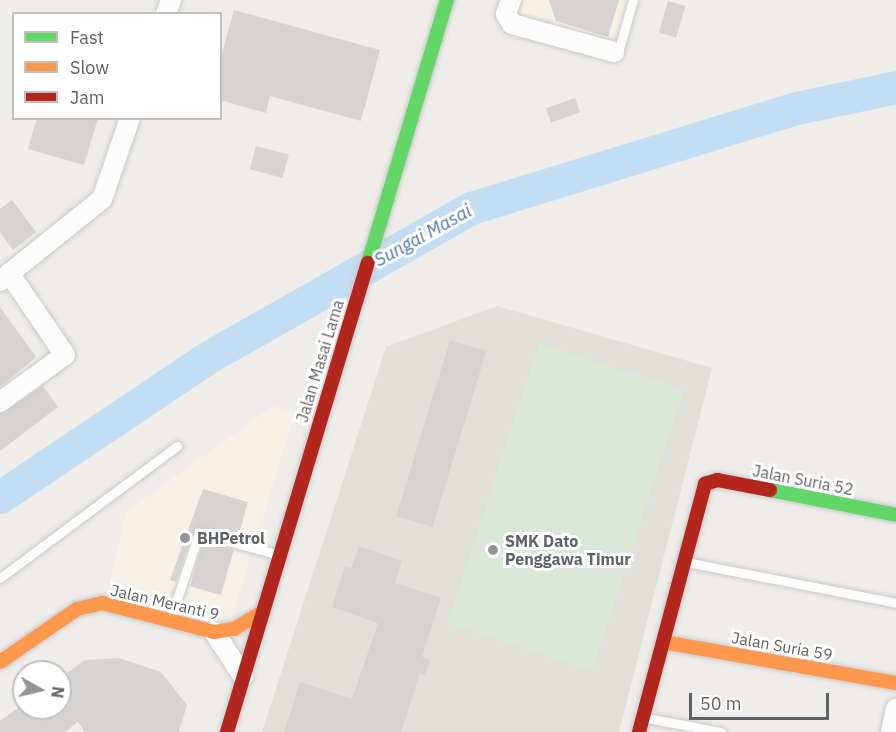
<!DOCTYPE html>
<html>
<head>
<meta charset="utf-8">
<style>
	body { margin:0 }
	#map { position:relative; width:896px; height:732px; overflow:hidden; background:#eeedea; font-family:"IBM Plex Sans",sans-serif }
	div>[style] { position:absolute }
	.commercial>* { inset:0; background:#f5f2e5 }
	.education>* { inset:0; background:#e1dfda }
	.green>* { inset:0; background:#d9e8d7; transform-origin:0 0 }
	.river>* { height:33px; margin:-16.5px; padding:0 16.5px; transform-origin:16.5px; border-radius:16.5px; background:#c3ddf3 }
	.building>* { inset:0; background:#d5d4d2; transform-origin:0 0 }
	.roads { filter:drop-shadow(0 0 2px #c9c9c9) drop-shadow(0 0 2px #c9c9c9) }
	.lane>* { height:9px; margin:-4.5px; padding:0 4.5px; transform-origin:4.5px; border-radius:4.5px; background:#fcfcfc }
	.street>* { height:20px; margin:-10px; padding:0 10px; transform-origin:10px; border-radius:10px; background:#fcfcfc }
	.fast>* { height:14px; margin:-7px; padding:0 7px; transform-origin:7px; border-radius:7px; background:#63d668 }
	.slow>* { height:14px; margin:-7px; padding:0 7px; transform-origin:7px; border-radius:7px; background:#ff974d }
	.jam>* { height:14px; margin:-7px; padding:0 7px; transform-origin:7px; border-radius:7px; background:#b3261e }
	.dots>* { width:16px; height:16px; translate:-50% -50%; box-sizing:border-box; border:3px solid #fff; border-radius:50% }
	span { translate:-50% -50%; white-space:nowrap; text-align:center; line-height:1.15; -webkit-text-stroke:6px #fff; paint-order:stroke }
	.street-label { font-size:16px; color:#5f6266 }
	.poi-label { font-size:16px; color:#5f6266; font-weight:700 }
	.left { translate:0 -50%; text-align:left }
	.water-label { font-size:18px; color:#4e77a8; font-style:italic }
	.legend { position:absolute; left:12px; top:12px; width:210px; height:108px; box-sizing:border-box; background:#fff; border:2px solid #bfc0c2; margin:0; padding:8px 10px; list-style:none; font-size:18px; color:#5f6266 }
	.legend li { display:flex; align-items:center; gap:12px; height:30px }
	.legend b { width:30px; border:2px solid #bfc0c2 }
	.north { position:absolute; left:12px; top:660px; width:60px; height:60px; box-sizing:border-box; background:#fff; border:2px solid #bfc0c2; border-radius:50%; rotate:98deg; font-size:16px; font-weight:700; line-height:24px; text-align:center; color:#5f6266 }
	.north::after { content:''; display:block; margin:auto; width:21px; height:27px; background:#919394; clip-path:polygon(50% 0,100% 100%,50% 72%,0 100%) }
	.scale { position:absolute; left:689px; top:693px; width:140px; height:27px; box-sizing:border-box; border:3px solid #5f6266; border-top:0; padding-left:8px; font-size:18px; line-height:21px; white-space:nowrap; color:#5f6266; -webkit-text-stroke:4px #fff; paint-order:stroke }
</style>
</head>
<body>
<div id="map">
	<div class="commercial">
		<div style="clip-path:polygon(504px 0,638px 0,623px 53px,607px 61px,509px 31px)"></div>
		<div style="clip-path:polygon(273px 406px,295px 413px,232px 617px,109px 583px,126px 512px)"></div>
	</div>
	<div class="education">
		<div style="clip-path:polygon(497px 306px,712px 368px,619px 732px,262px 732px,386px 347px)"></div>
	</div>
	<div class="green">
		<div style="left:539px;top:343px;width:152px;height:295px;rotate:18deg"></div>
	</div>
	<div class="river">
		<div style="left:0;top:497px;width:247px;rotate:-33.9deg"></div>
		<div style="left:205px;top:359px;width:306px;rotate:-29.6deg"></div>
		<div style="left:471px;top:208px;width:336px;rotate:-17.1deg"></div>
		<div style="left:792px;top:109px;width:106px;rotate:-11.9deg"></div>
	</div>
	<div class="building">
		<div style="clip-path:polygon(549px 0,619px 0,608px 37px,556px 21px)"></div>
		<div style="left:668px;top:1px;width:18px;height:33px;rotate:16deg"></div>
		<div style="clip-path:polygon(234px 10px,380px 50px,361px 121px,270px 96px,266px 113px,220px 100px,220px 60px)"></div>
		<div style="left:575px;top:98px;width:15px;height:31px;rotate:70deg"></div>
		<div style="clip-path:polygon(37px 118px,98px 118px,84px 165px,28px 149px)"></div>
		<div style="left:256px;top:146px;width:34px;height:24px;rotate:15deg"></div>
		<div style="clip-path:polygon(12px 200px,36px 232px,13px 250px,0 232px,0 209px)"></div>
		<div style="clip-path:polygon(0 307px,36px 357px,0 387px)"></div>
		<div style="left:450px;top:340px;width:38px;height:184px;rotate:17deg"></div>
		<div style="clip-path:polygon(43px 386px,58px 407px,0 451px,0 414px)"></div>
		<div style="clip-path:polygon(203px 489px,248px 502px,238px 537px,195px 528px,176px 582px,170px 580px)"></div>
		<div style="left:203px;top:541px;width:32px;height:47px;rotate:16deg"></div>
		<div style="clip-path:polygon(359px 546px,402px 561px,395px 583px,441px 598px,422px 657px,430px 659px,425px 675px,420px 673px,401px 732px,284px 732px,300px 682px,352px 699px,378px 623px,332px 607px,345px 566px,351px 569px)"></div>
		<div style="clip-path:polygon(119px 658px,161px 672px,187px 705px,179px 732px,85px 732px,78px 722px,65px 732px,0 732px,0 721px,18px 708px,60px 708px,60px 678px,85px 660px)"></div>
	</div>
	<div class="roads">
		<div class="lane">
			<div style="left:614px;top:52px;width:6px;rotate:-31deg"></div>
			<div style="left:619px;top:49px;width:51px;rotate:-74.1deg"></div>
			<div style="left:686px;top:562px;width:214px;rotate:11deg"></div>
			<div style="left:0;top:578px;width:221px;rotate:-36.7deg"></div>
			<div style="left:171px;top:617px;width:89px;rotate:-71.6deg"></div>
			<div style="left:199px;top:533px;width:80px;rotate:15.3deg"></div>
			<div style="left:647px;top:718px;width:75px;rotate:10.7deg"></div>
		</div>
		<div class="street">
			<div style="left:511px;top:0;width:15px;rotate:110deg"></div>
			<div style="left:506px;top:14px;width:12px;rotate:59deg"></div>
			<div style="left:512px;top:24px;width:106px;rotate:15.4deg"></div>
			<div style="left:166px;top:14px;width:15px;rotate:-70deg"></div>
			<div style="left:0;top:281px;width:131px;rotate:-38.8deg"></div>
			<div style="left:102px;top:199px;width:86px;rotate:-70.9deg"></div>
			<div style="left:0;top:402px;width:80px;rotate:-35.9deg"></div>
			<div style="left:65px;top:355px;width:99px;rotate:-124.3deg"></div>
			<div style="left:214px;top:632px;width:53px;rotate:56.6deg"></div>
			<div style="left:891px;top:732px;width:24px;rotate:-78deg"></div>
		</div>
		<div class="fast">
			<div style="left:368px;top:263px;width:275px;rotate:-73.3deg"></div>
			<div style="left:770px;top:490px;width:128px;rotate:11.2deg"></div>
		</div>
		<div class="slow">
			<div style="left:663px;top:642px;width:237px;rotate:10deg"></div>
			<div style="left:0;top:662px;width:93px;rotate:-34.5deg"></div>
			<div style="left:77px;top:609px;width:26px;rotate:-13deg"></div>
			<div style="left:102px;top:603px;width:116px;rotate:14.5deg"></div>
			<div style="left:214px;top:632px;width:20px;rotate:-9deg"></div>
			<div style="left:234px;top:629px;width:33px;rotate:-31deg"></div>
		</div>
		<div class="jam">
			<div style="left:227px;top:732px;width:490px;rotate:-73.3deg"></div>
			<div style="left:639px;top:732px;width:257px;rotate:-75.1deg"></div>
			<div style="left:705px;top:484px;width:13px;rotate:-18deg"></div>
			<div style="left:717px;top:480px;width:54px;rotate:10.7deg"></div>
		</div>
	</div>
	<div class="dots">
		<div style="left:185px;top:538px;background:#919394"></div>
		<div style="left:493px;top:550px;background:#919394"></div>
	</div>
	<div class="street-label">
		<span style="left:320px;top:361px;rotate:-73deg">Jalan Masai Lama</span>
		<span style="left:803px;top:480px;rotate:11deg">Jalan Suria 52</span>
		<span style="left:165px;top:602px;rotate:13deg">Jalan Meranti 9</span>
		<span style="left:782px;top:646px;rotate:10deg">Jalan Suria 59</span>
	</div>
	<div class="poi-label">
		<span class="left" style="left:197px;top:538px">BHPetrol</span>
		<span class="left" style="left:505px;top:550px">SMK Dato<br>Penggawa Timur</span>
	</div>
	<div class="water-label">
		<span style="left:423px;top:236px;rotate:-29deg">Sungai Masai</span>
	</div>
	<ul class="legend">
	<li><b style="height:8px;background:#63d668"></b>Fast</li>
	<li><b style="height:8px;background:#ff974d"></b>Slow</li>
	<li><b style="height:8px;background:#b3261e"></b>Jam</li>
	</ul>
	<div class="north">N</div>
	<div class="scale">50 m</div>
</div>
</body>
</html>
